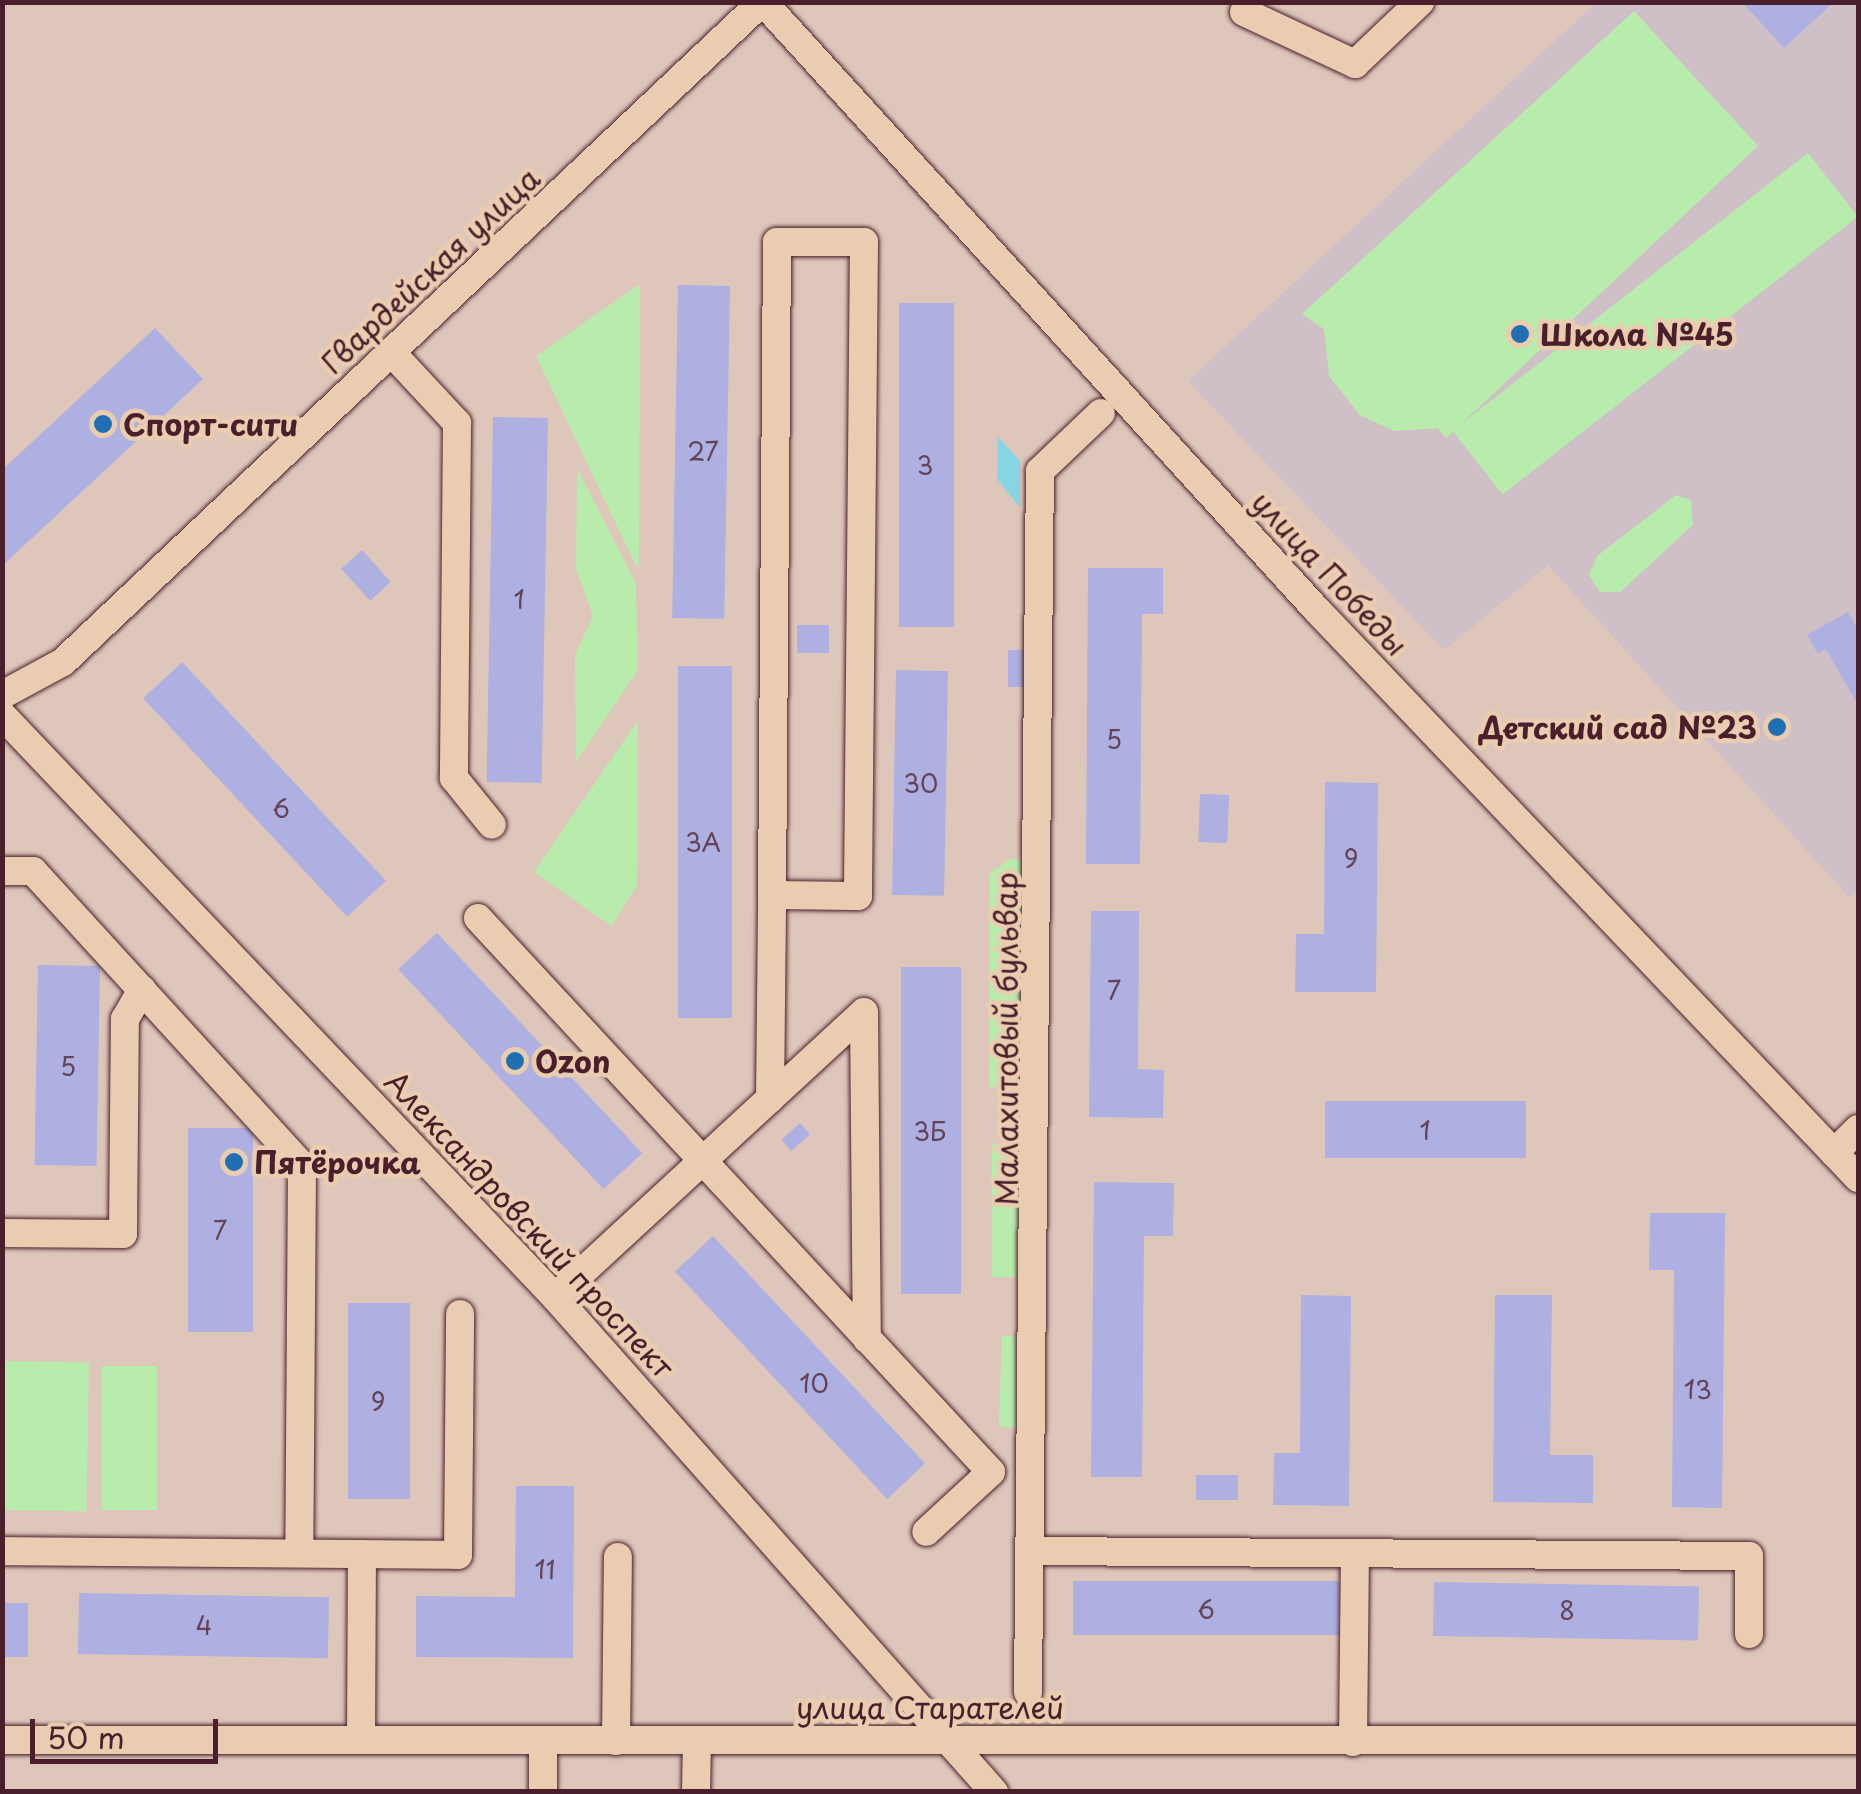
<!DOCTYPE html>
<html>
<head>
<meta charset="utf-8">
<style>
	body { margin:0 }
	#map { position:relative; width:1861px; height:1794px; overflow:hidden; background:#dec6ba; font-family:"Playpen Sans",sans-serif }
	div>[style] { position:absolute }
	.built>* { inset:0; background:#cfbfc6 }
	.green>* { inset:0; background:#b8ecad; transform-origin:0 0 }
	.water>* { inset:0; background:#86d5e4 }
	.building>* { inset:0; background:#adb0e1; transform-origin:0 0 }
	.roads { filter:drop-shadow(0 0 2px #4a1f2b) drop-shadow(0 0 2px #4a1f2b) }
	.minor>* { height:28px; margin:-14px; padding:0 14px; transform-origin:14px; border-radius:14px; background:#eaccb0 }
	.dots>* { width:28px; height:28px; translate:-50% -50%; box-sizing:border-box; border:5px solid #eaccb0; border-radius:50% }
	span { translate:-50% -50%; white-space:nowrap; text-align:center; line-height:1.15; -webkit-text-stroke:9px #eaccb0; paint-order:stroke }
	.number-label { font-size:25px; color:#634358 }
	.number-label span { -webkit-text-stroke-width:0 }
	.street-label { font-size:30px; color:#4a1f2b }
	.poi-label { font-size:30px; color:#4a1f2b; font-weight:700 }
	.left { translate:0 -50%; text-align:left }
	.right { translate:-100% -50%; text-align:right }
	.frame { position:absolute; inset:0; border:5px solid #4a1f2b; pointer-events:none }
	.scale { position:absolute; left:30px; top:1719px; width:188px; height:45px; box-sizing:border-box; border:5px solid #4a1f2b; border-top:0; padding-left:12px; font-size:30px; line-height:35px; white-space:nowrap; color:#4a1f2b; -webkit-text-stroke:8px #eaccb0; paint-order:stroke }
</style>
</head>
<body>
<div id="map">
	<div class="built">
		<div style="clip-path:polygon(1596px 3px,1858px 3px,1858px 890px,1850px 898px,1548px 565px,1444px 650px,1188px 381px)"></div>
	</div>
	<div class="green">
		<div style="clip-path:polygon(1634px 11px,1758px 146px,1446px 438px,1438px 428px,1394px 431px,1360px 415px,1329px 376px,1324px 329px,1302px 314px)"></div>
		<div style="left:1808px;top:153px;width:81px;height:451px;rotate:52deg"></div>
		<div style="clip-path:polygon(640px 284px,639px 566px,636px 566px,536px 356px)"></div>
		<div style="clip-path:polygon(577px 468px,636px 584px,638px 670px,576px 762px,575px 655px,593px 616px,576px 569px)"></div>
		<div style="clip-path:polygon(1676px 495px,1691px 500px,1693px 525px,1620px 592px,1600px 592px,1589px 575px,1597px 556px)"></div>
		<div style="clip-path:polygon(638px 720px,637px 886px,611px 926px,534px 872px)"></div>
		<div style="clip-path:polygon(1009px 859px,1035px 859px,1033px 1088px,989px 1087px,990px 874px)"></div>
		<div style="left:992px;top:1144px;width:39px;height:133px"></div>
		<div style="left:1002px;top:1336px;width:30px;height:91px;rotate:2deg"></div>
		<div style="left:3px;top:1361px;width:86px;height:149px;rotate:1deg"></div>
		<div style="left:102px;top:1366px;width:55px;height:144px"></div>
	</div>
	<div class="water">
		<div style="clip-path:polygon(998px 437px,1020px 461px,1020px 508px,997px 479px)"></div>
	</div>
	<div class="building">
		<div style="clip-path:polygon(1742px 2px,1834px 2px,1784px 48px)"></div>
		<div style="left:678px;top:285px;width:52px;height:333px;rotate:1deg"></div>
		<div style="left:899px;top:303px;width:55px;height:324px"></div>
		<div style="clip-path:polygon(155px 328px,203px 379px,2px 566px,2px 470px)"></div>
		<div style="left:493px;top:417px;width:55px;height:365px;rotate:1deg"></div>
		<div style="left:362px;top:550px;width:43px;height:28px;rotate:48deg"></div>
		<div style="clip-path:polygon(1088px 568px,1163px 568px,1163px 614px,1142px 614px,1140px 864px,1086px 864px)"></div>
		<div style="clip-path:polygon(1848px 612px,1858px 630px,1858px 705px,1826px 649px,1818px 654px,1807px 635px)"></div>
		<div style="left:797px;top:625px;width:32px;height:28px"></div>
		<div style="left:1008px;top:650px;width:21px;height:37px"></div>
		<div style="left:182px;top:662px;width:299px;height:53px;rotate:47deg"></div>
		<div style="left:678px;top:666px;width:54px;height:352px"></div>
		<div style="left:896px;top:670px;width:52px;height:225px;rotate:1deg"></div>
		<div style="clip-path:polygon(1325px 782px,1378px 783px,1376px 992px,1295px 992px,1296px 934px,1324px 934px)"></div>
		<div style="left:1200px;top:794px;width:29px;height:48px;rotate:2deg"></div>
		<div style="clip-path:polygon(1091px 911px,1139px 911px,1138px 1069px,1164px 1070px,1163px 1118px,1089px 1117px)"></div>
		<div style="left:437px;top:933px;width:301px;height:53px;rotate:47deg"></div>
		<div style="left:38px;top:965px;width:62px;height:200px;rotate:1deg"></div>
		<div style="left:901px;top:967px;width:60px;height:327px"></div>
		<div style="left:1325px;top:1101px;width:201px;height:57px"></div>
		<div style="left:800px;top:1123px;width:15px;height:25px;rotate:48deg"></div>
		<div style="left:188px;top:1128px;width:65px;height:204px"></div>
		<div style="clip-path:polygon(1094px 1182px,1174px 1183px,1173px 1236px,1144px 1236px,1142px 1477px,1091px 1477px)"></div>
		<div style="clip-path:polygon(1650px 1213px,1725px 1213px,1722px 1508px,1672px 1507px,1674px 1270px,1649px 1270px)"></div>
		<div style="left:713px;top:1236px;width:311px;height:52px;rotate:47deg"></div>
		<div style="clip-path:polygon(1301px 1295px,1351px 1296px,1349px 1506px,1273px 1505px,1274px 1453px,1300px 1453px)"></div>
		<div style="clip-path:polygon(1495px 1295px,1552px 1295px,1550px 1455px,1593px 1455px,1593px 1503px,1493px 1502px)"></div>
		<div style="left:348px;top:1303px;width:62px;height:196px"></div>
		<div style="left:1196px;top:1475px;width:42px;height:25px"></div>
		<div style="clip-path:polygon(516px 1486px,574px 1486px,573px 1658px,416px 1657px,416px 1596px,515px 1597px)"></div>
		<div style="left:1073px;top:1581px;width:266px;height:54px"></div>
		<div style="left:1434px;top:1582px;width:265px;height:54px;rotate:1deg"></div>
		<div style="left:79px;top:1593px;width:250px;height:61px;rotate:1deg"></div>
		<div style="left:2px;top:1603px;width:26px;height:54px"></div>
	</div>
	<div class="roads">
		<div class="minor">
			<div style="left:763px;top:2px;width:821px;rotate:47.67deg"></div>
			<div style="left:1316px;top:609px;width:786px;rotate:46.39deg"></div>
			<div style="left:1244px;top:12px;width:123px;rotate:25.1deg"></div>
			<div style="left:1355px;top:64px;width:90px;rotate:-43.6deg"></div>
			<div style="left:391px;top:352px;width:97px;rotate:47.1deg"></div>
			<div style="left:457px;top:423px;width:355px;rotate:90.5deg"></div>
			<div style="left:454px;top:778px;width:60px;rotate:51deg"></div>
			<div style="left:2px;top:695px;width:69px;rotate:-28.4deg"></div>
			<div style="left:63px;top:662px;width:961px;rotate:-43.36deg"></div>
			<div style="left:2px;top:715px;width:803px;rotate:46.46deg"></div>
			<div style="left:555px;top:1297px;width:662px;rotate:48.43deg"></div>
			<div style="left:2px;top:871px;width:31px"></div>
			<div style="left:33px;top:871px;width:399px;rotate:47.6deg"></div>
			<div style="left:302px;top:1166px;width:387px;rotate:90.4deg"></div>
			<div style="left:478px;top:918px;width:755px;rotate:47.2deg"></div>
			<div style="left:991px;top:1472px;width:88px;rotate:137.3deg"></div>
			<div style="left:770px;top:1099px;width:204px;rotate:-89.4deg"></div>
			<div style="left:772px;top:895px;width:653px;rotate:-89.56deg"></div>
			<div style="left:777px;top:242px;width:87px"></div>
			<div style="left:864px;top:242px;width:654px;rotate:90.53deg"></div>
			<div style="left:858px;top:896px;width:86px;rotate:-179.3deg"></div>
			<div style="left:1834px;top:1153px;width:34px;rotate:-45deg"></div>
			<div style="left:2px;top:1233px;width:121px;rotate:0.5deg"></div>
			<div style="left:123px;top:1234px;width:215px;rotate:-89.5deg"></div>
			<div style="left:125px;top:1019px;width:34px;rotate:-60deg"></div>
			<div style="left:555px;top:1297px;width:420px;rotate:-42.7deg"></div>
			<div style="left:864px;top:1012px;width:327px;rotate:89.5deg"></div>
			<div style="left:2px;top:1551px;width:456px;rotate:0.5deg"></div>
			<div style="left:458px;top:1555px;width:241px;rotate:-89.5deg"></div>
			<div style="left:1034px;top:1551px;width:715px;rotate:0.4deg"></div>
			<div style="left:1749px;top:1556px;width:78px;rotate:90deg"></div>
			<div style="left:1028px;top:1692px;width:1221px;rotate:-89.44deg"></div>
			<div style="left:1040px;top:471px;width:84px;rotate:-43.6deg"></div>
			<div style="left:2px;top:1740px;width:1856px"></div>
			<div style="left:361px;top:1740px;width:186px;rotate:-89.7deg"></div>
			<div style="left:616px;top:1741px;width:184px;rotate:-89.4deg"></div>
			<div style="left:1353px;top:1742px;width:189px;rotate:-89.4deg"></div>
			<div style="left:543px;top:1792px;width:51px;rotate:-90deg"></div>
			<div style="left:696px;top:1792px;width:51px;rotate:-88.9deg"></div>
		</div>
	</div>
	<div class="dots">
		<div style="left:1520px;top:334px;background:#1f6fb2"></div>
		<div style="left:103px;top:424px;background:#1f6fb2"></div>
		<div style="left:1777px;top:727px;background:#1f6fb2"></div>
		<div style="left:515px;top:1061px;background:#1f6fb2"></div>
		<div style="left:234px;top:1162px;background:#1f6fb2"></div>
	</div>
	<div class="number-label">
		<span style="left:703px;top:451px">27</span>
		<span style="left:925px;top:465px">3</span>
		<span style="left:519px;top:599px">1</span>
		<span style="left:1114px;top:739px">5</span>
		<span style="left:921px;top:783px">30</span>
		<span style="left:281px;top:808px">6</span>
		<span style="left:703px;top:842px">3А</span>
		<span style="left:1351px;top:858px">9</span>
		<span style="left:1114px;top:990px">7</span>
		<span style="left:68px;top:1066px">5</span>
		<span style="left:1425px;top:1130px">1</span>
		<span style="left:930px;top:1131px">3Б</span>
		<span style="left:220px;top:1230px">7</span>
		<span style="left:814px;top:1383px">10</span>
		<span style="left:1698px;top:1389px">13</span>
		<span style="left:378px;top:1401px">9</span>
		<span style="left:545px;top:1569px">11</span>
		<span style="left:1206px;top:1609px">6</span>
		<span style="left:1567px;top:1610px">8</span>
		<span style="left:204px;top:1625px">4</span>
	</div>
	<div class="street-label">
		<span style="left:430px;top:270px;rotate:-43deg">Гвардейская улица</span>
		<span style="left:1330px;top:573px;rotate:47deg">улица Победы</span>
		<span style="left:1006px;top:1039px;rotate:-90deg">Малахитовый бульвар</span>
		<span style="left:530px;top:1224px;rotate:47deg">Александровский проспект</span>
		<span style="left:930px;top:1707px">улица Старателей</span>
	</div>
	<div class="poi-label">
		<span class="left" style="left:1540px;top:334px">Школа №45</span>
		<span class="left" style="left:123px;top:424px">Спорт-сити</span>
		<span class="right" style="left:1757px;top:727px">Детский сад №23</span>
		<span class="left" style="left:535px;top:1061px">Ozon</span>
		<span class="left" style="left:254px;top:1162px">Пятёрочка</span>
	</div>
	<div class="frame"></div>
	<div class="scale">50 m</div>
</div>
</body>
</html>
